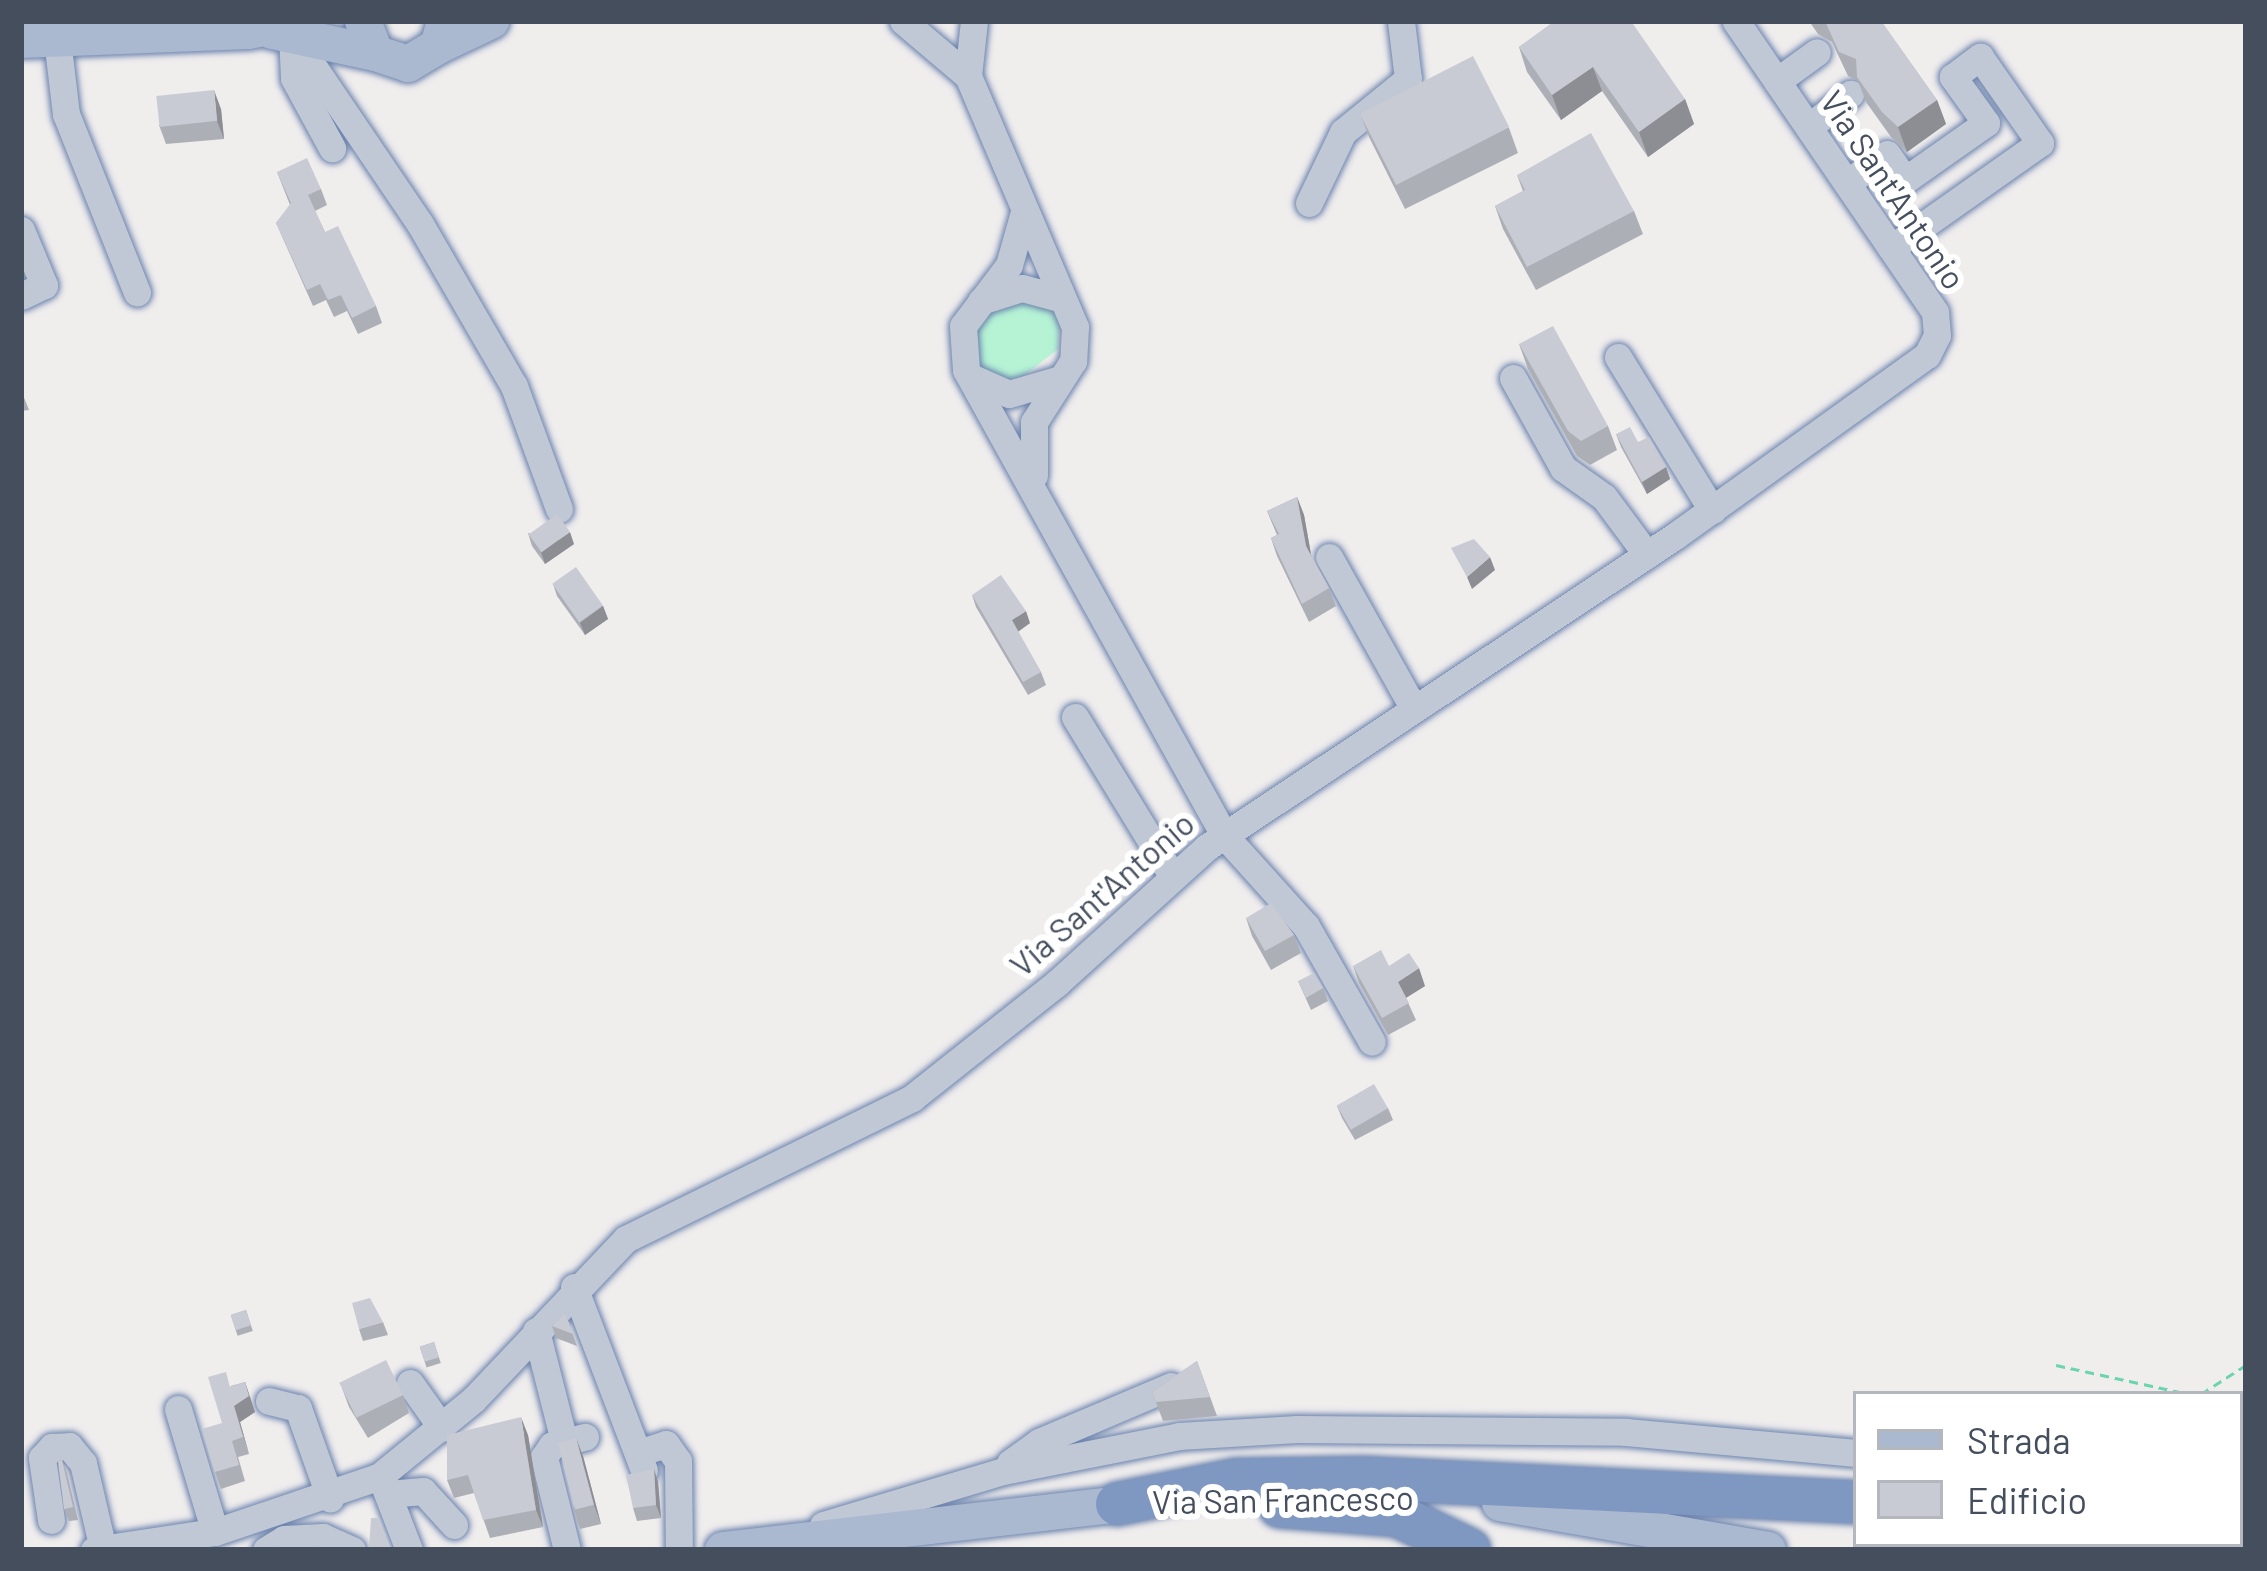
<!DOCTYPE html>
<html>
<head>
<meta charset="utf-8">
<style>
	body { margin:0 }
	#map { position:relative; width:2267px; height:1571px; overflow:hidden; background:#f0eded; font-family:Barlow,sans-serif }
	div>[style] { position:absolute }
	.green>* { inset:0; background:#b6f3d5 }
	.path>* { height:3px; margin-top:-1.5px; transform-origin:0; background:repeating-linear-gradient(90deg,#6bd5ad 0 9px,transparent 0 15px) }
	.roads { filter:drop-shadow(0 0 3px #6b83ae) drop-shadow(0 0 3px #6b83ae) }
	.minor>* { height:27px; margin:-13.5px; padding:0 13.5px; transform-origin:13.5px; border-radius:13.5px; background:#bfc8d4 }
	.major>* { height:36px; margin:-18px; padding:0 18px; transform-origin:18px; border-radius:18px; background:#aab8d0 }
	.highway>* { height:42px; margin:-21px; padding:0 21px; transform-origin:21px; border-radius:21px; background:#7f98c2 }
	.wall>* { inset:0; background:#adafb6; transform-origin:0 0 }
	.shaded-wall>* { inset:0; background:#8d8e94 }
	.building>* { inset:0; background:#c9cbd4; transform-origin:0 0 }
	span { translate:-50% -50%; white-space:nowrap; text-align:center; line-height:1.15; -webkit-text-stroke:12px #fff; paint-order:stroke }
	.street-label { font-size:33px; color:#444e5d }
	.frame { position:absolute; inset:0; border:24px solid #444e5d; pointer-events:none }
	.legend { position:absolute; left:1853px; top:1391px; width:390px; height:156px; box-sizing:border-box; background:#fff; border:3px solid #b4b8be; margin:0; padding:15px 21px; list-style:none; font-size:36px; color:#444e5d }
	.legend li { display:flex; align-items:center; gap:24px; height:60px }
	.legend b { width:60px; border:3px solid #b4b8be }
</style>
</head>
<body>
<div id="map">
	<div class="green">
		<div style="clip-path:polygon(1032px 295px,1060px 313px,1058px 349px,1021px 378px,994px 381px,967px 357px,981px 312px)"></div>
	</div>
	<div class="path">
		<div style="left:2056px;top:1365px;width:136px;rotate:12.3deg"></div>
		<div style="left:2201px;top:1394px;width:54px;rotate:-32.8deg"></div>
	</div>
	<div class="roads">
		<div class="minor">
			<div style="left:903px;top:21px;width:85px;rotate:40.2deg"></div>
			<div style="left:968px;top:76px;width:273px;rotate:66.9deg"></div>
			<div style="left:1075px;top:327px;width:34px;rotate:93deg"></div>
			<div style="left:1073px;top:361px;width:72px;rotate:122.6deg"></div>
			<div style="left:1034px;top:422px;width:53px;rotate:90deg"></div>
			<div style="left:292px;top:35px;width:228px;rotate:55.9deg"></div>
			<div style="left:420px;top:224px;width:187px;rotate:59.9deg"></div>
			<div style="left:514px;top:386px;width:131px;rotate:69.9deg"></div>
			<div style="left:292px;top:35px;width:43px;rotate:87.3deg"></div>
			<div style="left:294px;top:78px;width:80px;rotate:61.5deg"></div>
			<div style="left:57px;top:39px;width:76px;rotate:83.2deg"></div>
			<div style="left:66px;top:114px;width:192px;rotate:68.3deg"></div>
			<div style="left:968px;top:76px;width:55px;rotate:-83.8deg"></div>
			<div style="left:1777px;top:81px;width:49px;rotate:-35.9deg"></div>
			<div style="left:1809px;top:127px;width:53px;rotate:-38.8deg"></div>
			<div style="left:1847px;top:183px;width:49px;rotate:-35.9deg"></div>
			<div style="left:1887px;top:154px;width:32px;rotate:55deg"></div>
			<div style="left:1905px;top:180px;width:99px;rotate:-35.1deg"></div>
			<div style="left:1986px;top:123px;width:57px;rotate:-125.7deg"></div>
			<div style="left:1953px;top:77px;width:34px;rotate:-37deg"></div>
			<div style="left:1980px;top:57px;width:105px;rotate:55.1deg"></div>
			<div style="left:2040px;top:143px;width:182px;rotate:144.8deg"></div>
			<div style="left:1309px;top:203px;width:79px;rotate:-64.4deg"></div>
			<div style="left:1343px;top:132px;width:84px;rotate:-39.2deg"></div>
			<div style="left:1408px;top:79px;width:58px;rotate:-96.9deg"></div>
			<div style="left:1024px;top:212px;width:55px;rotate:105.8deg"></div>
			<div style="left:1009px;top:265px;width:76px;rotate:127deg"></div>
			<div style="left:963px;top:326px;width:44px;rotate:86.1deg"></div>
			<div style="left:966px;top:370px;width:532px;rotate:60.98deg"></div>
			<div style="left:1224px;top:835px;width:122px;rotate:48deg"></div>
			<div style="left:1306px;top:926px;width:133px;rotate:60.4deg"></div>
			<div style="left:21px;top:230px;width:60px;rotate:67.3deg"></div>
			<div style="left:44px;top:285px;width:25px;rotate:154deg"></div>
			<div style="left:981px;top:301px;width:43px;rotate:-17.6deg"></div>
			<div style="left:1022px;top:288px;width:42px;rotate:15deg"></div>
			<div style="left:1618px;top:357px;width:180px;rotate:58.4deg"></div>
			<div style="left:973px;top:378px;width:39px;rotate:24deg"></div>
			<div style="left:1009px;top:394px;width:50px;rotate:-16.3deg"></div>
			<div style="left:1513px;top:378px;width:103px;rotate:60.9deg"></div>
			<div style="left:1563px;top:468px;width:50px;rotate:35.3deg"></div>
			<div style="left:1604px;top:497px;width:72px;rotate:53.4deg"></div>
			<div style="left:1329px;top:557px;width:174px;rotate:60.8deg"></div>
			<div style="left:1075px;top:717px;width:185px;rotate:58.5deg"></div>
			<div style="left:574px;top:1287px;width:196px;rotate:69.1deg"></div>
			<div style="left:536px;top:1331px;width:114px;rotate:75.7deg"></div>
			<div style="left:410px;top:1383px;width:55px;rotate:54.6deg"></div>
			<div style="left:269px;top:1401px;width:30px;rotate:14deg"></div>
			<div style="left:298px;top:1408px;width:96px;rotate:70.4deg"></div>
			<div style="left:178px;top:1409px;width:128px;rotate:73.3deg"></div>
			<div style="left:2240px;top:1422px;width:6px;rotate:-9deg"></div>
			<div style="left:638px;top:1453px;width:29px;rotate:-18deg"></div>
			<div style="left:666px;top:1444px;width:21px;rotate:55deg"></div>
			<div style="left:678px;top:1461px;width:89px;rotate:89.4deg"></div>
			<div style="left:1010px;top:1463px;width:36px;rotate:-36deg"></div>
			<div style="left:1039px;top:1442px;width:143px;rotate:-23deg"></div>
			<div style="left:382px;top:1480px;width:75px;rotate:68.9deg"></div>
			<div style="left:388px;top:1494px;width:35px;rotate:-5deg"></div>
			<div style="left:423px;top:1491px;width:46px;rotate:47.6deg"></div>
			<div style="left:51px;top:1520px;width:63px;rotate:-98.3deg"></div>
			<div style="left:42px;top:1458px;width:15px;rotate:-48deg"></div>
			<div style="left:52px;top:1447px;width:17px;rotate:-3deg"></div>
			<div style="left:69px;top:1446px;width:22px;rotate:51deg"></div>
			<div style="left:83px;top:1463px;width:88px;rotate:76.9deg"></div>
			<div style="left:823px;top:1525px;width:188px;rotate:-16.7deg"></div>
			<div style="left:1003px;top:1471px;width:179px;rotate:-11.2deg"></div>
			<div style="left:1179px;top:1436px;width:118px;rotate:-3.4deg"></div>
			<div style="left:1297px;top:1429px;width:329px;rotate:0.5deg"></div>
			<div style="left:1626px;top:1432px;width:231px;rotate:5.2deg"></div>
			<div style="left:94px;top:1550px;width:122px;rotate:-8.5deg"></div>
			<div style="left:215px;top:1532px;width:174px;rotate:-18.7deg"></div>
			<div style="left:380px;top:1476px;width:120px;rotate:-39.3deg"></div>
			<div style="left:473px;top:1400px;width:222px;rotate:-46.5deg"></div>
			<div style="left:626px;top:1239px;width:319px;rotate:-26.2deg"></div>
			<div style="left:912px;top:1098px;width:185px;rotate:-38.4deg"></div>
			<div style="left:1057px;top:983px;width:202px;rotate:-42.2deg"></div>
			<div style="left:1207px;top:847px;width:562px;rotate:-33.61deg"></div>
			<div style="left:1675px;top:536px;width:310px;rotate:-35.7deg"></div>
			<div style="left:1927px;top:355px;width:22px;rotate:-63deg"></div>
			<div style="left:1937px;top:335px;width:23px;rotate:-95deg"></div>
			<div style="left:1935px;top:312px;width:353px;rotate:-124.4deg"></div>
			<div style="left:266px;top:1550px;width:21px;rotate:-31deg"></div>
			<div style="left:284px;top:1539px;width:39px;rotate:-3deg"></div>
			<div style="left:323px;top:1537px;width:32px;rotate:24deg"></div>
			<div style="left:567px;top:1550px;width:96px;rotate:-103.9deg"></div>
			<div style="left:544px;top:1457px;width:14px;rotate:-56deg"></div>
			<div style="left:552px;top:1445px;width:34px;rotate:-14deg"></div>
		</div>
		<div class="major">
			<div style="left:363px;top:21px;width:34px;rotate:69deg"></div>
			<div style="left:375px;top:53px;width:35px;rotate:18deg"></div>
			<div style="left:408px;top:64px;width:35px;rotate:-31deg"></div>
			<div style="left:438px;top:46px;width:26px;rotate:-74deg"></div>
			<div style="left:272px;top:31px;width:105px;rotate:12.1deg"></div>
			<div style="left:21px;top:40px;width:227px;rotate:-2.3deg"></div>
			<div style="left:248px;top:31px;width:55px;rotate:-10.5deg"></div>
			<div style="left:438px;top:46px;width:59px;rotate:-25.3deg"></div>
			<div style="left:1500px;top:1503px;width:272px;rotate:9.9deg"></div>
			<div style="left:723px;top:1550px;width:425px;rotate:-6.6deg"></div>
		</div>
		<div class="highway">
			<div style="left:2240px;top:1469px;width:6px;rotate:-9deg"></div>
			<div style="left:1117px;top:1504px;width:121px;rotate:-11.4deg"></div>
			<div style="left:1236px;top:1480px;width:127px;rotate:-0.9deg"></div>
			<div style="left:1363px;top:1478px;width:494px;rotate:2.8deg"></div>
			<div style="left:1280px;top:1506px;width:117px;rotate:4.4deg"></div>
			<div style="left:1397px;top:1515px;width:80px;rotate:25.9deg"></div>
			<div style="left:2240px;top:1513px;width:7px;rotate:-27deg"></div>
			<div style="left:2162px;top:1550px;width:14px;rotate:-25deg"></div>
			<div style="left:2229px;top:1550px;width:19px;rotate:-25deg"></div>
		</div>
	</div>
	<div class="wall">
		<div style="clip-path:polygon(1555px 21px,1685px 99px,1694px 124px,1648px 157px,1602px 91px,1561px 120px,1527px 72px,1519px 47px)"></div>
		<div style="clip-path:polygon(1809px 21px,1881px 21px,1937px 100px,1946px 124px,1907px 152px,1891px 137px,1866px 102px,1858px 81px,1848px 76px,1832px 42px,1818px 34px)"></div>
		<div style="clip-path:polygon(221px 109px,224px 139px,166px 144px,159px 125px)"></div>
		<div style="clip-path:polygon(1360px 113px,1509px 128px,1518px 153px,1405px 209px,1369px 137px)"></div>
		<div style="clip-path:polygon(277px 172px,321px 189px,327px 205px,315px 211px,325px 232px,376px 306px,382px 323px,358px 334px,347px 311px,334px 317px,326px 300px,313px 306px,276px 223px,290px 205px)"></div>
		<div style="clip-path:polygon(1517px 175px,1634px 211px,1643px 234px,1536px 290px,1503px 229px,1495px 206px,1523px 191px)"></div>
		<div style="clip-path:polygon(1519px 344px,1608px 426px,1617px 450px,1590px 465px,1577px 456px,1528px 369px)"></div>
		<div style="clip-path:polygon(21px 390px,29px 410px,21px 411px)"></div>
		<div style="clip-path:polygon(1616px 434px,1638px 442px,1666px 467px,1670px 479px,1647px 494px,1621px 447px)"></div>
		<div style="clip-path:polygon(1297px 497px,1304px 515px,1311px 555px,1329px 588px,1336px 606px,1309px 622px,1277px 556px,1271px 538px,1277px 535px,1267px 511px)"></div>
		<div style="clip-path:polygon(528px 533px,574px 544px,545px 564px,532px 546px)"></div>
		<div style="clip-path:polygon(553px 584px,603px 606px,608px 619px,585px 635px,557px 596px)"></div>
		<div style="clip-path:polygon(972px 595px,1030px 623px,1018px 632px,1041px 672px,1046px 685px,1028px 695px,976px 607px)"></div>
		<div style="clip-path:polygon(1246px 918px,1294px 935px,1301px 953px,1271px 970px,1252px 936px)"></div>
		<div style="clip-path:polygon(1353px 966px,1389px 966px,1425px 986px,1406px 998px,1416px 1020px,1388px 1035px,1359px 983px)"></div>
		<div style="clip-path:polygon(1298px 981px,1323px 988px,1328px 1001px,1311px 1010px)"></div>
		<div style="clip-path:polygon(1337px 1106px,1388px 1108px,1393px 1120px,1355px 1140px,1342px 1118px)"></div>
		<div style="left:246px;top:1310px;width:22px;height:16px;rotate:72deg"></div>
		<div style="clip-path:polygon(565px 1312px,577px 1346px,556px 1338px,552px 1326px)"></div>
		<div style="clip-path:polygon(383px 1322px,388px 1335px,363px 1341px,359px 1329px)"></div>
		<div style="left:434px;top:1342px;width:22px;height:15px;rotate:72deg"></div>
		<div style="clip-path:polygon(1197px 1361px,1217px 1416px,1163px 1421px,1152px 1392px)"></div>
		<div style="clip-path:polygon(245px 1382px,255px 1412px,240px 1422px,249px 1454px,238px 1457px,245px 1481px,221px 1489px,215px 1472px,222px 1423px,231px 1386px)"></div>
		<div style="clip-path:polygon(342px 1388px,403px 1395px,409px 1413px,368px 1438px,349px 1407px)"></div>
		<div style="clip-path:polygon(528px 1435px,543px 1527px,490px 1538px,474px 1493px,454px 1498px,447px 1480px)"></div>
		<div style="clip-path:polygon(583px 1456px,601px 1524px,580px 1529px,574px 1511px)"></div>
		<div style="clip-path:polygon(62px 1460px,67px 1473px,78px 1520px,69px 1521px,64px 1509px)"></div>
		<div style="clip-path:polygon(658px 1482px,661px 1518px,637px 1521px,633px 1508px)"></div>
	</div>
	<div class="shaded-wall">
		<div style="clip-path:polygon(1593px 67px,1602px 91px,1561px 120px,1552px 95px)"></div>
		<div style="clip-path:polygon(214px 90px,221px 109px,224px 139px,217px 121px)"></div>
		<div style="clip-path:polygon(1685px 99px,1694px 124px,1648px 157px,1639px 132px)"></div>
		<div style="clip-path:polygon(1937px 100px,1946px 124px,1907px 152px,1898px 127px)"></div>
		<div style="clip-path:polygon(1666px 467px,1670px 479px,1647px 494px,1642px 482px)"></div>
		<div style="clip-path:polygon(1297px 497px,1304px 515px,1313px 565px,1306px 546px)"></div>
		<div style="clip-path:polygon(570px 532px,574px 544px,545px 564px,541px 552px)"></div>
		<div style="clip-path:polygon(1490px 557px,1495px 570px,1472px 589px,1467px 577px)"></div>
		<div style="clip-path:polygon(603px 606px,608px 619px,585px 635px,580px 623px)"></div>
		<div style="clip-path:polygon(1026px 611px,1030px 623px,1016px 633px,1012px 620px)"></div>
		<div style="clip-path:polygon(1419px 968px,1425px 986px,1404px 999px,1398px 982px)"></div>
		<div style="clip-path:polygon(245px 1382px,255px 1412px,240px 1422px,249px 1454px,234px 1406px)"></div>
		<div style="clip-path:polygon(521px 1417px,528px 1435px,543px 1527px,536px 1510px)"></div>
		<div style="clip-path:polygon(576px 1438px,583px 1456px,601px 1524px,594px 1505px)"></div>
		<div style="clip-path:polygon(654px 1469px,658px 1482px,661px 1518px,656px 1505px)"></div>
	</div>
	<div class="building">
		<div style="clip-path:polygon(1555px 21px,1631px 21px,1685px 99px,1639px 132px,1593px 67px,1552px 95px,1519px 47px)"></div>
		<div style="clip-path:polygon(1825px 21px,1881px 21px,1937px 100px,1898px 127px,1882px 112px,1857px 77px,1856px 59px,1839px 52px)"></div>
		<div style="left:1473px;top:56px;width:80px;height:127px;rotate:63deg"></div>
		<div style="left:214px;top:90px;width:31px;height:58px;rotate:84deg"></div>
		<div style="clip-path:polygon(1591px 133px,1634px 211px,1527px 267px,1495px 206px,1525px 190px,1517px 175px)"></div>
		<div style="clip-path:polygon(307px 158px,321px 189px,308px 195px,325px 232px,338px 226px,376px 306px,352px 318px,341px 295px,328px 300px,320px 284px,307px 290px,276px 223px,291px 203px,277px 172px)"></div>
		<div style="clip-path:polygon(1553px 326px,1608px 426px,1581px 441px,1568px 431px,1519px 344px)"></div>
		<div style="clip-path:polygon(1630px 427px,1638px 442px,1649px 437px,1666px 467px,1642px 482px,1616px 434px)"></div>
		<div style="clip-path:polygon(1297px 497px,1306px 546px,1329px 588px,1302px 604px,1271px 538px,1279px 534px,1267px 511px)"></div>
		<div style="left:557px;top:514px;width:22px;height:35px;rotate:54deg"></div>
		<div style="clip-path:polygon(1474px 539px,1490px 557px,1467px 577px,1451px 548px)"></div>
		<div style="left:576px;top:567px;width:47px;height:29px;rotate:55deg"></div>
		<div style="clip-path:polygon(1001px 575px,1026px 611px,1012px 620px,1041px 672px,1023px 682px,972px 595px)"></div>
		<div style="clip-path:polygon(1271px 903px,1294px 935px,1265px 951px,1246px 918px)"></div>
		<div style="clip-path:polygon(1381px 950px,1389px 966px,1409px 953px,1419px 968px,1398px 982px,1409px 1003px,1382px 1018px,1353px 966px)"></div>
		<div style="clip-path:polygon(1314px 973px,1323px 988px,1306px 998px,1298px 981px)"></div>
		<div style="left:1374px;top:1084px;width:28px;height:43px;rotate:60deg"></div>
		<div style="clip-path:polygon(370px 1298px,383px 1322px,359px 1329px,352px 1303px)"></div>
		<div style="left:246px;top:1310px;width:16px;height:16px;rotate:72deg"></div>
		<div style="clip-path:polygon(565px 1312px,573px 1334px,552px 1326px)"></div>
		<div style="left:434px;top:1342px;width:16px;height:15px;rotate:72deg"></div>
		<div style="left:386px;top:1360px;width:39px;height:52px;rotate:64deg"></div>
		<div style="clip-path:polygon(1197px 1361px,1210px 1397px,1156px 1402px,1152px 1392px)"></div>
		<div style="clip-path:polygon(226px 1372px,230px 1387px,245px 1382px,249px 1396px,234px 1406px,243px 1437px,232px 1441px,239px 1465px,215px 1472px,202px 1429px,222px 1423px,208px 1377px)"></div>
		<div style="clip-path:polygon(521px 1417px,536px 1510px,483px 1520px,468px 1475px,447px 1480px,447px 1435px)"></div>
		<div style="left:576px;top:1438px;width:69px;height:19px;rotate:75deg"></div>
		<div style="clip-path:polygon(62px 1460px,73px 1507px,64px 1509px,58px 1461px)"></div>
		<div style="clip-path:polygon(654px 1469px,656px 1505px,633px 1508px,626px 1475px)"></div>
		<div style="clip-path:polygon(371px 1518px,378px 1518px,390px 1548px,369px 1548px)"></div>
	</div>
	<div class="street-label">
		<span style="left:1893px;top:190px;rotate:56deg">Via Sant'Antonio</span>
		<span style="left:1102px;top:894px;rotate:-41deg">Via Sant'Antonio</span>
		<span style="left:1283px;top:1500px;rotate:-1deg">Via San Francesco</span>
	</div>
	<div class="frame"></div>
	<ul class="legend">
	<li><b style="height:15px;background:#aab8d0"></b>Strada</li>
	<li><b style="height:33px;background:#c9cbd4"></b>Edificio</li>
	</ul>
</div>
</body>
</html>
